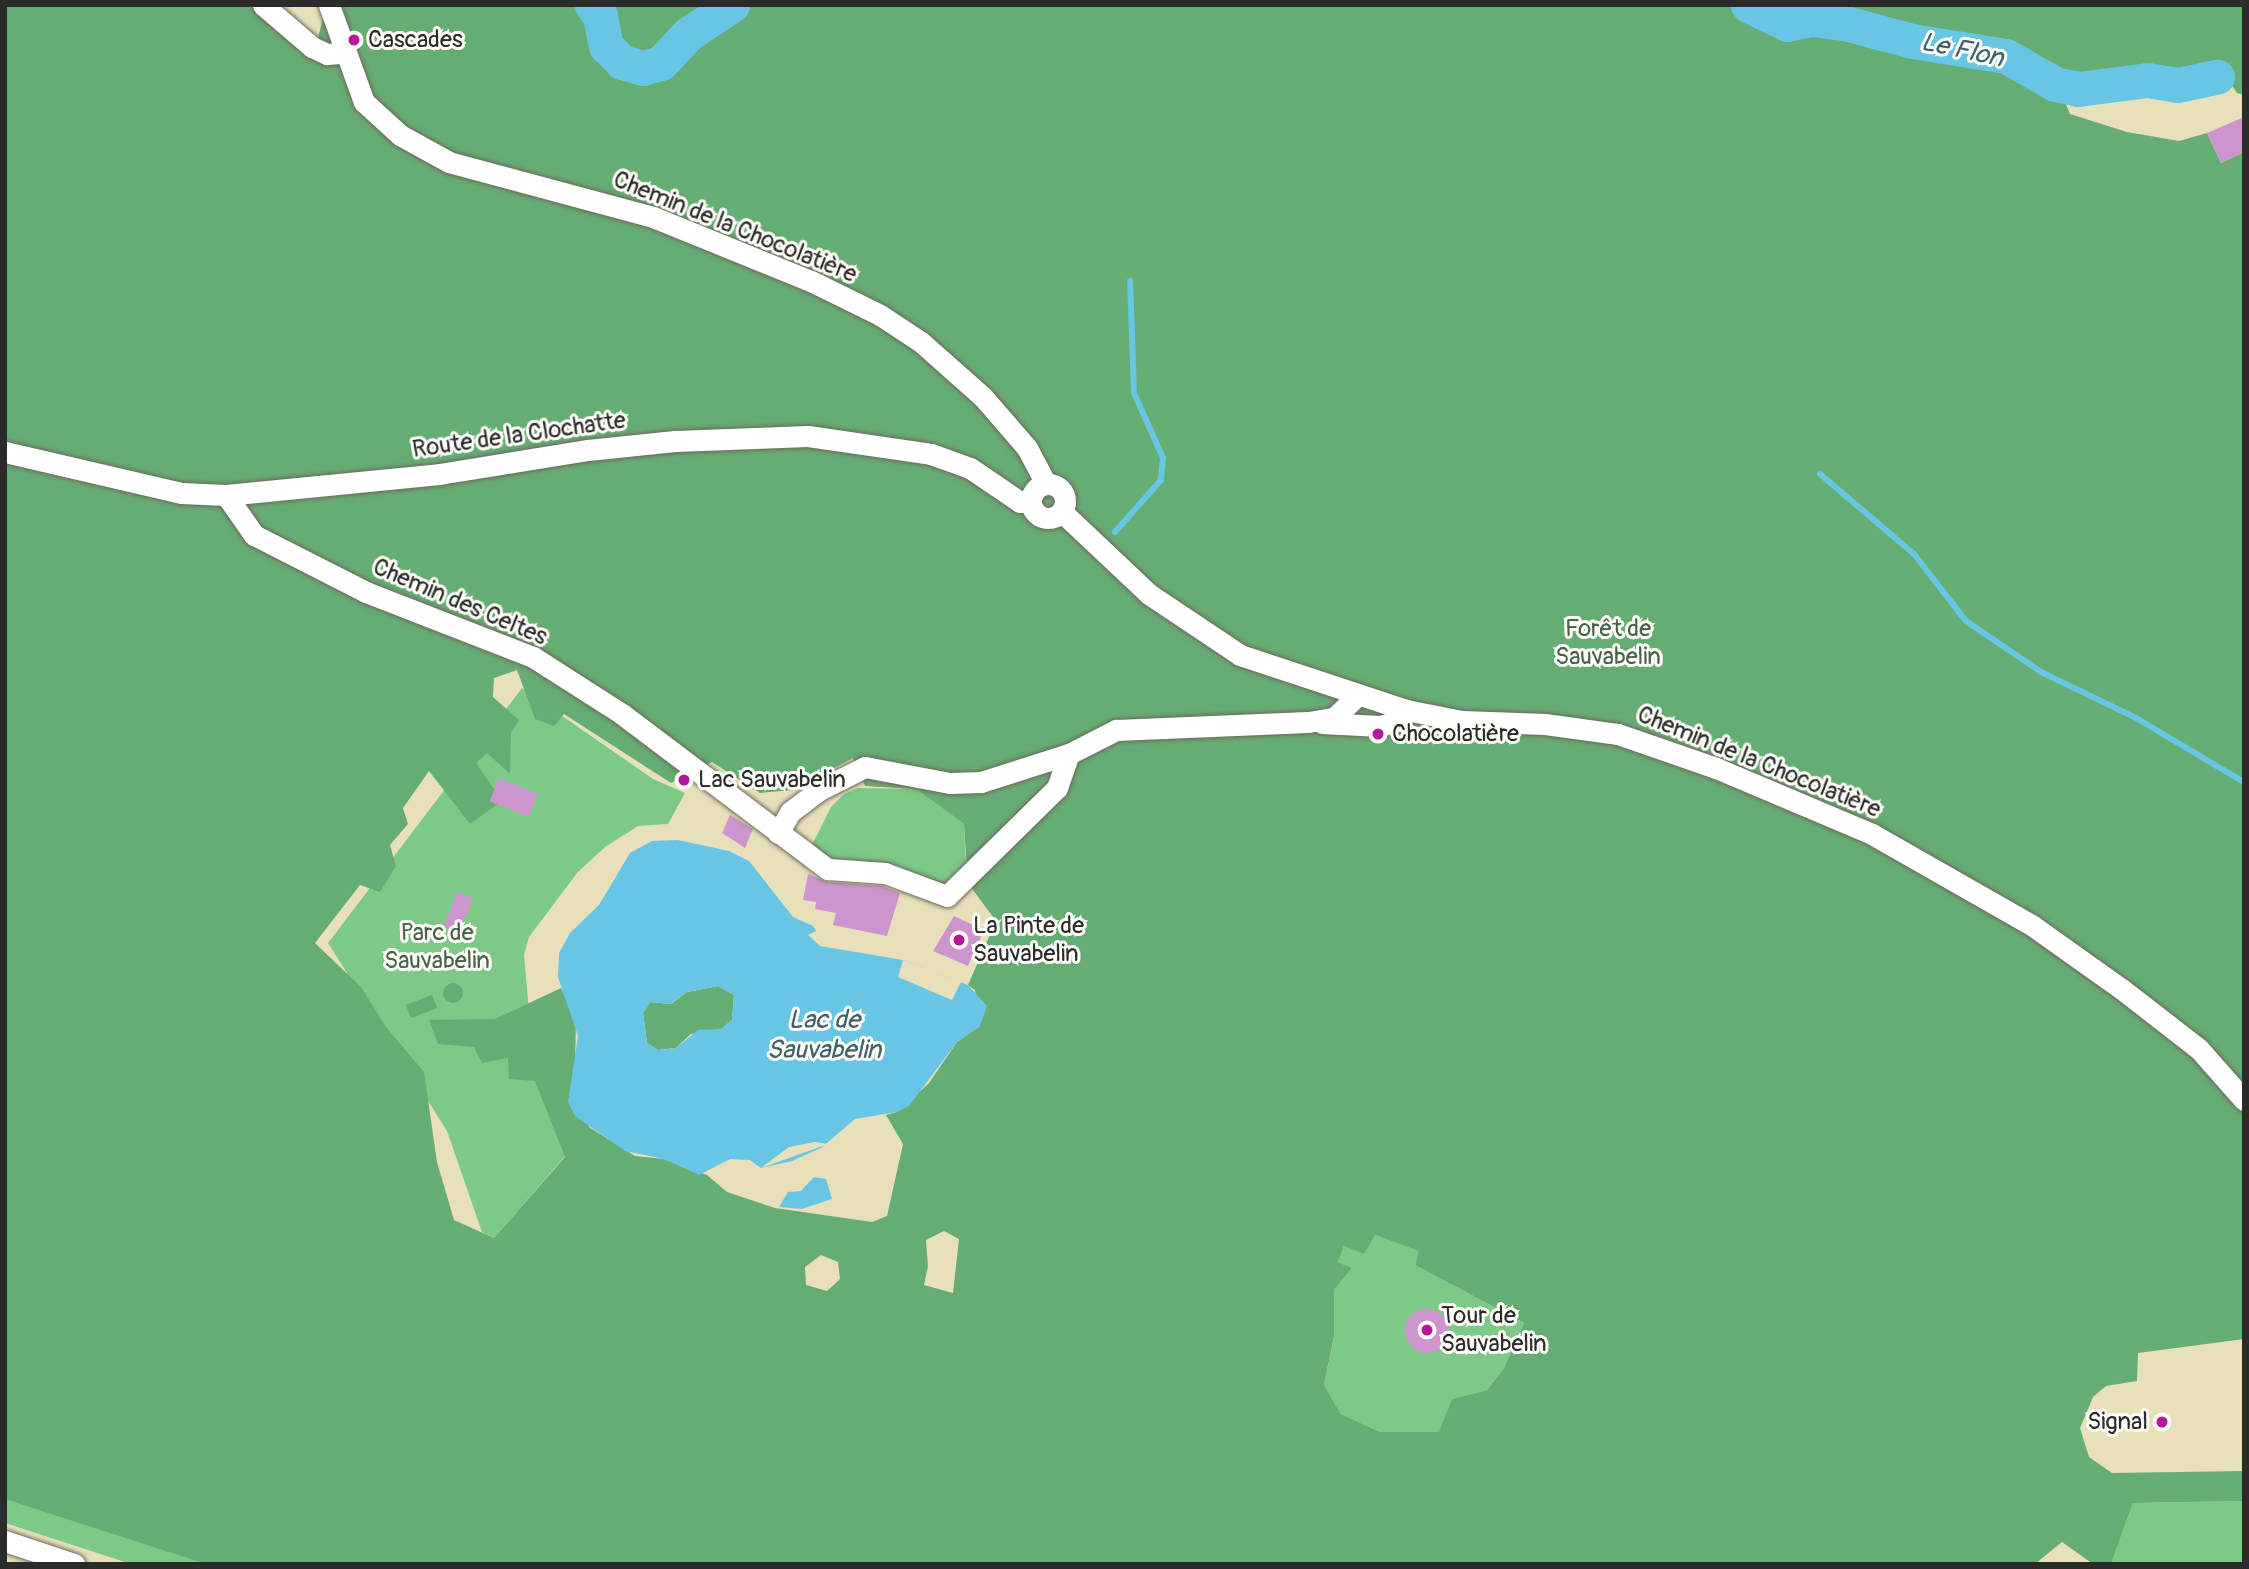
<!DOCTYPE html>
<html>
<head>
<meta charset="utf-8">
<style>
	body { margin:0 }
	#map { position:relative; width:2249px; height:1569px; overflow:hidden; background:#e8e0bb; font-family:Pangolin,sans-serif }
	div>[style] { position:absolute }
	.green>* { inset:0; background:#7dc987 }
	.forest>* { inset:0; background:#66ad74; transform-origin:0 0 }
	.round { border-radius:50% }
	.water>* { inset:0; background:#66c6e4 }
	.pier>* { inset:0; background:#e8e0bb }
	.stream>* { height:6px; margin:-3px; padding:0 3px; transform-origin:3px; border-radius:3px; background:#66c6e4 }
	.river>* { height:35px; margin:-17.5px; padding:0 17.5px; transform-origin:17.5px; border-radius:17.5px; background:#66c6e4 }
	.building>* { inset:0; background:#cd95ce; transform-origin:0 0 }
	.roads { filter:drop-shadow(0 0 2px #6d6a5d) drop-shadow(0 0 2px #6d6a5d) }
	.minor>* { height:21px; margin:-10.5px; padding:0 10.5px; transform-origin:10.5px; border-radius:10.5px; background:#fff }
	.minor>.ring { margin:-10.5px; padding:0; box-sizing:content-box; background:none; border:21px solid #fff; border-radius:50% }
	.dots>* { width:19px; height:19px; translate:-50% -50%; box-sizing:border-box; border:4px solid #fdfcf7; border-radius:50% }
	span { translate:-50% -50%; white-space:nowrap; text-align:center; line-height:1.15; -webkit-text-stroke:6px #fdfcf7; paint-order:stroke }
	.poi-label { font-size:24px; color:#2b2b2b }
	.left { translate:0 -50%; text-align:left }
	.right { translate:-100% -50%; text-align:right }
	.street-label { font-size:24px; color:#2b2b2b }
	.park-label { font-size:24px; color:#48624b }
	.water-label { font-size:26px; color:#40616c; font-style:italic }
	.frame { position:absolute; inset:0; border:7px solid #2b2b2b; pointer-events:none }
</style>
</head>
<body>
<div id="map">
	<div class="green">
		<div style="clip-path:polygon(522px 688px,653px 779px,685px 793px,668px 824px,638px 826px,605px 847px,577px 873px,529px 937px,524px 955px,531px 1033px,573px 1147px,494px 1238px,482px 1232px,447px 1131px,328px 943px)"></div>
		<div style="clip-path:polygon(858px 788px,916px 789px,964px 824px,966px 865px,958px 880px,938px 886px,838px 864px,812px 845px,831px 807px,844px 794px)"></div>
		<div style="clip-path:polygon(1375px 1235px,1420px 1251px,1415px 1265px,1524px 1323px,1504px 1368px,1487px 1390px,1452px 1399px,1440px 1432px,1380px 1432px,1341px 1414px,1324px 1385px,1334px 1337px,1334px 1290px,1352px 1268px,1338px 1262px,1344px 1246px)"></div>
		<div style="clip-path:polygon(5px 1499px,75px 1519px,207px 1562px,131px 1564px,5px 1523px)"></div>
		<div style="clip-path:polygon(2244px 1501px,2244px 1564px,2111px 1564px,2133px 1503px)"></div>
	</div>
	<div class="forest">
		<div style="clip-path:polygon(evenodd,5px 5px,270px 5px,318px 38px,326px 5px,2244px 5px,2244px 95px,2237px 93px,2218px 65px,2157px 75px,2128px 70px,2074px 83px,2063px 97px,2070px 114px,2127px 132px,2179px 141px,2207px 133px,2221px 163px,2244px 152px,2244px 1339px,2138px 1353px,2137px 1381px,2106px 1386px,2093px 1397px,2080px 1428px,2089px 1457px,2112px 1473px,2244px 1471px,2244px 1501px,2133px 1503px,2111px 1564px,2093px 1564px,2062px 1542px,2035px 1564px,206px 1564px,5px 1499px,5px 5px,517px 670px,535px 719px,554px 726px,564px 714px,671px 783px,712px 762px,760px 793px,792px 790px,853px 758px,865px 786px,916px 789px,964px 824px,967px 871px,973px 890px,996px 921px,968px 985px,975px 990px,980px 1026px,957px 1042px,929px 1083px,897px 1112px,886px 1115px,903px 1144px,887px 1216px,872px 1222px,775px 1208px,727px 1192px,707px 1175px,664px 1159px,635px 1156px,589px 1127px,575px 1067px,576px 1020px,561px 988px,495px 1019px,429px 1020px,438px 1044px,474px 1047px,482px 1063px,508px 1058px,509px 1079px,535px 1081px,565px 1157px,494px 1238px,454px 1220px,437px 1162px,424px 1072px,386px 1027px,361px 987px,315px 943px,360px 885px,380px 892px,396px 866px,390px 845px,408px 824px,403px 808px,429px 771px,470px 824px,502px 801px,476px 763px,487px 753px,510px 774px,511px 732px,519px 720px,493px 697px,494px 678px,517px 670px,5px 5px,944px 1231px,959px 1239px,953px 1293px,924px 1285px,928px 1266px,926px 1240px,944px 1231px,5px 5px,1375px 1235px,1419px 1251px,1415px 1265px,1524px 1323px,1504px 1368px,1487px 1390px,1452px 1399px,1439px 1432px,1380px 1432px,1341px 1414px,1324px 1385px,1334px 1336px,1334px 1290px,1352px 1268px,1338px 1262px,1344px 1246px,1364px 1254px,1375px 1235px,5px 5px,821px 1255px,838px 1262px,840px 1279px,827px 1291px,806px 1285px,805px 1267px,821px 1255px)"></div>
		<div class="round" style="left:443px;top:983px;width:20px;height:20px"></div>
		<div style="clip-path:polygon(718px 986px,734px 995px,732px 1020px,721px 1029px,691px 1034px,676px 1048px,658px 1050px,647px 1043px,643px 1013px,650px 1002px,671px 1004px,687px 992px)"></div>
		<div style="left:432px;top:995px;width:14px;height:28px;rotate:69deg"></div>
	</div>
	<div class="water">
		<div style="clip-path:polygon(evenodd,678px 840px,729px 851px,749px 861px,793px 917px,813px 926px,816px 931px,808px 935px,820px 946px,903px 960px,968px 985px,987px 1006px,980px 1026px,957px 1042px,909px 1106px,897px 1112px,855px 1119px,821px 1148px,792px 1161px,761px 1168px,750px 1160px,730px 1159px,699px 1175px,664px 1159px,625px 1151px,575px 1116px,568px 1102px,578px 1036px,558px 977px,559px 953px,570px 933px,599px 905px,630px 853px,652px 841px,678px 840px,718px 986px,734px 995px,732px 1020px,721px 1029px,698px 1030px,676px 1048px,658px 1050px,647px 1043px,643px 1013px,651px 1002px,671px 1004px,687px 992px,718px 986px)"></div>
		<div style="clip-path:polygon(814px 1177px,826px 1179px,832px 1199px,802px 1209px,779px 1207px,788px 1192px,801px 1191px)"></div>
	</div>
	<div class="pier">
		<div style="clip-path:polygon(903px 960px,961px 982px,952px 1000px,898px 977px)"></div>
		<div style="clip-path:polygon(815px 1142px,828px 1144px,761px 1168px,789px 1147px)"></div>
	</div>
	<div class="stream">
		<div style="left:1820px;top:474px;width:123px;rotate:40.4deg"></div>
		<div style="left:1914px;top:554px;width:85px;rotate:52.2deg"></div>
		<div style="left:1966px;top:621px;width:91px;rotate:34.2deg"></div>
		<div style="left:2041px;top:672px;width:106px;rotate:25.8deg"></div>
		<div style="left:2136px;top:718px;width:126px;rotate:30.7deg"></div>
		<div style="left:1115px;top:532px;width:69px;rotate:-48.5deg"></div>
		<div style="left:1161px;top:480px;width:22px;rotate:-85deg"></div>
		<div style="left:1163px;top:458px;width:71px;rotate:-114deg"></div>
		<div style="left:1134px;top:393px;width:112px;rotate:-92deg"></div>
	</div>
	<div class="river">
		<div style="left:592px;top:5px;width:14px;rotate:54deg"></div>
		<div style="left:600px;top:16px;width:31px;rotate:79deg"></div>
		<div style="left:606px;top:46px;width:23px;rotate:45deg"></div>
		<div style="left:622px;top:62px;width:22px;rotate:16deg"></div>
		<div style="left:643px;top:68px;width:19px;rotate:-16deg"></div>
		<div style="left:661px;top:63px;width:40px;rotate:-47deg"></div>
		<div style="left:688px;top:34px;width:53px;rotate:-33.4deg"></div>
		<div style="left:1748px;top:5px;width:43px;rotate:26deg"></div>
		<div style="left:1787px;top:24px;width:25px;rotate:-12deg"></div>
		<div style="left:1811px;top:19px;width:34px;rotate:7deg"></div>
		<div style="left:1845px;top:23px;width:69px;rotate:15deg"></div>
		<div style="left:1912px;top:41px;width:95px;rotate:9.1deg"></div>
		<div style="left:2006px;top:56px;width:56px;rotate:29.7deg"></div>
		<div style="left:2055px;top:84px;width:24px;rotate:12deg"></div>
		<div style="left:2078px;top:89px;width:70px;rotate:-7.4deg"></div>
		<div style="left:2147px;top:80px;width:31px;rotate:9deg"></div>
		<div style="left:2178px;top:85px;width:40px;rotate:-12deg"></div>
	</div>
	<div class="building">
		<div style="clip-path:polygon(2244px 117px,2244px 152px,2221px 163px,2207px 133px)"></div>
		<div style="left:499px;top:778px;width:42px;height:25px;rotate:22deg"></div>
		<div style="clip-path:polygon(730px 815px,753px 829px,745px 848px,722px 833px)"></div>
		<div style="clip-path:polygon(808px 874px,827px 882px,882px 886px,900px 893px,887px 936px,833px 925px,836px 913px,815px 909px,816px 902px,803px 900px)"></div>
		<div style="left:457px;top:892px;width:17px;height:37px;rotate:21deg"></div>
		<div style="clip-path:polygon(954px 916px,984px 930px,968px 966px,933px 951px)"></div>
		<div class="round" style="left:1405px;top:1309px;width:44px;height:44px"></div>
	</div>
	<div class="roads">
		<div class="minor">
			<div style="left:263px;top:5px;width:65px;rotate:40.6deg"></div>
			<div style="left:312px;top:47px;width:17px;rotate:25deg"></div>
			<div style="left:327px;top:54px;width:16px;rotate:-4deg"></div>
			<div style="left:329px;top:5px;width:103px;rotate:70.2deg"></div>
			<div style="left:364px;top:102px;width:49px;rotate:42.5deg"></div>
			<div style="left:400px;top:135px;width:56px;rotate:28.9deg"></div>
			<div style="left:449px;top:162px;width:211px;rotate:15.1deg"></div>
			<div style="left:653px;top:217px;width:170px;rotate:22.1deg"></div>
			<div style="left:811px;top:281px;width:77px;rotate:26.2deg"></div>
			<div style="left:880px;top:315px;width:49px;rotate:33.4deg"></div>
			<div style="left:921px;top:342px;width:83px;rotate:41.6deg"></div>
			<div style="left:983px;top:397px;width:67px;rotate:49.2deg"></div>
			<div style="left:1027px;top:448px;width:40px;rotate:62deg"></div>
			<div style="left:5px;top:452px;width:181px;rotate:13.1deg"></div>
			<div style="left:181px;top:493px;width:45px;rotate:2.5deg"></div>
			<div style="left:226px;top:495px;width:214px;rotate:-5.6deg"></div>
			<div style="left:439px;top:474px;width:151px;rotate:-9.2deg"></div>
			<div style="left:588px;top:450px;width:87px;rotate:-5.9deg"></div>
			<div style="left:675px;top:441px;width:133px;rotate:-2.2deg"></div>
			<div style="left:808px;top:436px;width:124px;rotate:8.3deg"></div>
			<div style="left:931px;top:454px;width:41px;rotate:19.7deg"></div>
			<div style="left:970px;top:468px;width:60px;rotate:34.2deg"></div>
			<div style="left:1020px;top:502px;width:10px"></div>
			<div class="ring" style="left:1031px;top:484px;width:13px;height:13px"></div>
			<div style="left:226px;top:495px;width:49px;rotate:55deg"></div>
			<div style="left:254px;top:535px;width:126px;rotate:27deg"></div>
			<div style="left:366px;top:592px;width:179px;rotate:21.3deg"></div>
			<div style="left:533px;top:657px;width:106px;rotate:32.6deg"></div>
			<div style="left:622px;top:714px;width:258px;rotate:37deg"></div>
			<div style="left:828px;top:869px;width:57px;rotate:4deg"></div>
			<div style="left:885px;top:873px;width:66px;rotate:20.4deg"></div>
			<div style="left:947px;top:896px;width:154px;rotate:-44.5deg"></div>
			<div style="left:1057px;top:788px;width:36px;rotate:-71deg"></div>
			<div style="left:1062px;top:512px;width:120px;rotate:43.3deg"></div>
			<div style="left:1149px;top:594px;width:110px;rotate:33.8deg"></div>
			<div style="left:1240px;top:655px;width:175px;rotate:18.3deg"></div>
			<div style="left:1406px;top:710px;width:57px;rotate:11.1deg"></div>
			<div style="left:1462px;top:721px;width:83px;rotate:2.1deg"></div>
			<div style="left:1545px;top:724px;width:74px;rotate:7.8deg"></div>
			<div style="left:1618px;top:734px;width:104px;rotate:19.1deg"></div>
			<div style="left:1716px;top:768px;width:169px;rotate:22.9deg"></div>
			<div style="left:1872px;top:834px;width:185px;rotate:29.7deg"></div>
			<div style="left:2033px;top:926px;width:110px;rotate:35.4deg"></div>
			<div style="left:2123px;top:990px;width:96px;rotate:37.8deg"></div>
			<div style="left:2199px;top:1049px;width:68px;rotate:48.6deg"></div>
			<div style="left:1322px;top:723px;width:58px;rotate:3deg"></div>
			<div style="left:1380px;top:726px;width:19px;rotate:-16deg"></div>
			<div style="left:1398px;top:721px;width:14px;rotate:-54deg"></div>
			<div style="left:778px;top:833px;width:24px;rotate:-60deg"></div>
			<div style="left:790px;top:812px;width:36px;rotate:-37deg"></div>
			<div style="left:819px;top:790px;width:51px;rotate:-26.6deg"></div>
			<div style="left:865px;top:767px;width:86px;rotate:10.7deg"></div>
			<div style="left:950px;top:783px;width:31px;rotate:-2deg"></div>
			<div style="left:981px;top:782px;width:92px;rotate:-17.7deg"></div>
			<div style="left:1069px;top:754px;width:53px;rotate:-27.1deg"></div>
			<div style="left:1116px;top:730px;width:192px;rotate:-2.4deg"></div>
			<div style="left:1308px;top:722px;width:26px;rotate:-9deg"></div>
			<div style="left:1334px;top:718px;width:32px;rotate:-44deg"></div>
			<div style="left:5px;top:1541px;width:73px;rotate:18.4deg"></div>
		</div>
	</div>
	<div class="dots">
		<div style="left:354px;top:40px;background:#b5179e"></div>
		<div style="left:1378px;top:734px;background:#b5179e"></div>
		<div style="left:684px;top:780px;background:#b5179e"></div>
		<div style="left:959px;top:940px;background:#b5179e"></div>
		<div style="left:1427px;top:1330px;background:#b5179e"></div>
		<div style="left:2162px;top:1422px;background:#b5179e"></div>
	</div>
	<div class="poi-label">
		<span class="left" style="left:368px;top:40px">Cascades</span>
		<span class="left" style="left:1392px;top:734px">Chocolatière</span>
		<span class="left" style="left:698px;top:780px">Lac Sauvabelin</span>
		<span class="left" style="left:973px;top:940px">La Pinte de<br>Sauvabelin</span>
		<span class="left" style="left:1441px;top:1330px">Tour de<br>Sauvabelin</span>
		<span class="right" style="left:2148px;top:1422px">Signal</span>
	</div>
	<div class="street-label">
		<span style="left:735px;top:227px;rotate:22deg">Chemin de la Chocolatière</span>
		<span style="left:519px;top:435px;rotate:-8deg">Route de la Clochatte</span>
		<span style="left:460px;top:602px;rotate:23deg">Chemin des Celtes</span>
		<span style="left:1759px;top:762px;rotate:22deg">Chemin de la Chocolatière</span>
	</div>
	<div class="park-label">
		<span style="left:1608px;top:643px">Forêt de<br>Sauvabelin</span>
		<span style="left:437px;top:947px">Parc de<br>Sauvabelin</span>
	</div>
	<div class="water-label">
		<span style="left:1962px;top:51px;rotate:12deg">Le Flon</span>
		<span style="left:824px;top:1036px">Lac de<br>Sauvabelin</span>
	</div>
	<div class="frame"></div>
</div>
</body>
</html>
